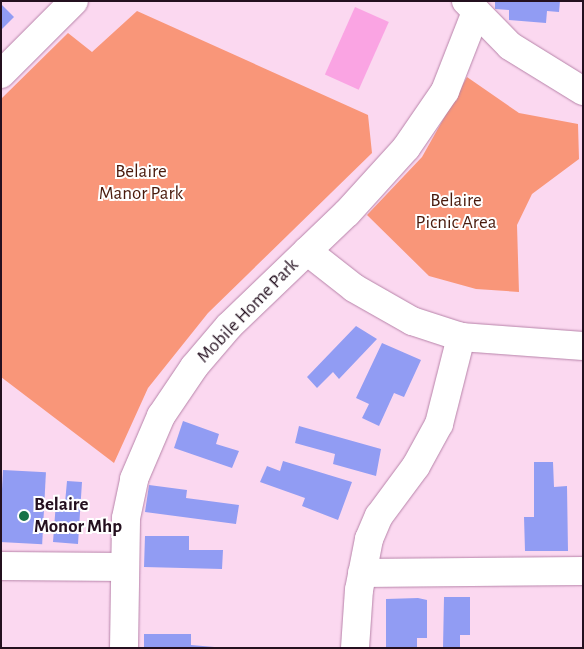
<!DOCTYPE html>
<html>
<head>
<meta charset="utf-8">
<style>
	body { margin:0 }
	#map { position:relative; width:584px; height:649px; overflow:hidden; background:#fbd8f0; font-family:"Alegreya Sans",sans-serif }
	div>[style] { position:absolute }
	.green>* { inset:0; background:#f99679 }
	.water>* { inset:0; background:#faa4e3; transform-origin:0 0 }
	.building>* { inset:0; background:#919cf3; transform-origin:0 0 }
	.roads { filter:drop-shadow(0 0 1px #b783a9) drop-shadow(0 0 1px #b783a9) }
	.minor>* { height:28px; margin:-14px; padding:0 14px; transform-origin:14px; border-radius:14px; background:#fff }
	.dots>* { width:14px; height:14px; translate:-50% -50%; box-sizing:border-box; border:2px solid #fff; border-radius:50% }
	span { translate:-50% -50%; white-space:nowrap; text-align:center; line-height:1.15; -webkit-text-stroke:4px #fff; paint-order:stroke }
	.park-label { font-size:19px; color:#491a0c }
	.street-label { font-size:19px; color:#24101f }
	.poi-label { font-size:19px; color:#24101f; font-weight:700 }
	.left { translate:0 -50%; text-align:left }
	.frame { position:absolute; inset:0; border:2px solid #24101f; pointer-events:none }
</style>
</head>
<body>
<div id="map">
	<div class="green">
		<div style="clip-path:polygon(137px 11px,368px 115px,372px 153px,208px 313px,148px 388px,114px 463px,1px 377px,1px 99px,68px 33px,92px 52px)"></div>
		<div style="clip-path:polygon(467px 77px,519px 113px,578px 124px,579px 159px,532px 194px,517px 225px,519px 292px,476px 289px,429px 276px,367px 215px,422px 157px)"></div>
	</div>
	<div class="water">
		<div style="left:355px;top:7px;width:37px;height:74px;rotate:24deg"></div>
	</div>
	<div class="building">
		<div style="clip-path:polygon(495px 1px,560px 1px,559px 12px,547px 11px,546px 23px,509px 20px,509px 10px,495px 9px)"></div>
		<div style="clip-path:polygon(1px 4px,14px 17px,1px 30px)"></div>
		<div style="clip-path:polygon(356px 326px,377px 339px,339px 379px,333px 372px,317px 388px,307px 377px)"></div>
		<div style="clip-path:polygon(382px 343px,421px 360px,404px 397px,394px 393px,379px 426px,362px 418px,369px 404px,356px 398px)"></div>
		<div style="clip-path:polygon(183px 421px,219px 434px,216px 444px,239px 451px,232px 468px,174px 448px)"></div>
		<div style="clip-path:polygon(299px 426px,381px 449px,376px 476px,333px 464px,335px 454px,295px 443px)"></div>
		<div style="clip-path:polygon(283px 461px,352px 482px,338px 520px,302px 506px,305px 498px,260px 482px,267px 466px,280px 471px)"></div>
		<div style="clip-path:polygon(534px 462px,553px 462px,554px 487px,567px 486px,568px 551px,525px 551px,524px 517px,534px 517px)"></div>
		<div style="left:3px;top:470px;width:43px;height:72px;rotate:3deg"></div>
		<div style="clip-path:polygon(67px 481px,82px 482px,78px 544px,53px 542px,56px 502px,65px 503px)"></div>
		<div style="clip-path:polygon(149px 485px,187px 490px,186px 498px,239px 505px,236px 524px,145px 512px)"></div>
		<div style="clip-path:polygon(145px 536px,189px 536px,189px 550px,223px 550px,222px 569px,144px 567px)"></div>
		<div style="clip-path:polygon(444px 597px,470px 597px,470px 635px,460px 635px,460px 648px,443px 648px)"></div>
		<div style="clip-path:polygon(418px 598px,427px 600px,427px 638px,417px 638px,417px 648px,386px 648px,386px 599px)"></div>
		<div style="clip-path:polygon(144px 634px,191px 634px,191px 645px,226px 648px,144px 648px)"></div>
	</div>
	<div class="roads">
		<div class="minor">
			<div style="left:466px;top:1px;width:63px;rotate:45.6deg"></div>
			<div style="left:510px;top:46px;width:86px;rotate:31.7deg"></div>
			<div style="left:1px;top:74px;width:103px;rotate:-45deg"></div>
			<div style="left:307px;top:251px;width:60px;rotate:38.2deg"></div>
			<div style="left:354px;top:288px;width:67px;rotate:29.6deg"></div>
			<div style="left:412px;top:321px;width:52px;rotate:18.1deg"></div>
			<div style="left:461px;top:337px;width:122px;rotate:4.2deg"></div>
			<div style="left:1px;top:566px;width:123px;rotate:0.5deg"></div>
			<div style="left:362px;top:573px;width:221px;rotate:-0.5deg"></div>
			<div style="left:124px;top:648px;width:130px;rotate:-89.1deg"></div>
			<div style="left:126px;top:518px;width:40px;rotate:-78deg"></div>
			<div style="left:134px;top:479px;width:69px;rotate:-66.8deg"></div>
			<div style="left:161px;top:416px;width:59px;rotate:-56deg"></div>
			<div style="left:194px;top:367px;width:54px;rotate:-49.5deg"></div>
			<div style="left:229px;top:326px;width:163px;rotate:-43.8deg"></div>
			<div style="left:347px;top:213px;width:88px;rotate:-47.8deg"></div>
			<div style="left:406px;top:148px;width:69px;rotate:-55.6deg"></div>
			<div style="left:445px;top:91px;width:85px;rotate:-68.6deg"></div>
			<div style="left:355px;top:648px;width:58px;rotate:-86.1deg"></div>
			<div style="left:359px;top:590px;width:52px;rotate:-78.9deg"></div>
			<div style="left:369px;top:539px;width:25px;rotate:-67deg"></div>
			<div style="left:379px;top:516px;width:62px;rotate:-53.5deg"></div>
			<div style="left:416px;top:466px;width:48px;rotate:-61.3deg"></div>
			<div style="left:439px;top:424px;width:90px;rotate:-75.8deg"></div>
		</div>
	</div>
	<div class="dots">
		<div style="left:24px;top:516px;background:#167247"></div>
	</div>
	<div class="park-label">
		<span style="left:141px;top:183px">Belaire<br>Manor Park</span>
		<span style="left:456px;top:212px">Belaire<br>Picnic Area</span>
	</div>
	<div class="street-label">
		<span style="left:248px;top:311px;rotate:-46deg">Mobile Home Park</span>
	</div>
	<div class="poi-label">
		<span class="left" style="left:34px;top:516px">Belaire<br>Monor Mhp</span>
	</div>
	<div class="frame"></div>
</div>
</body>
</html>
